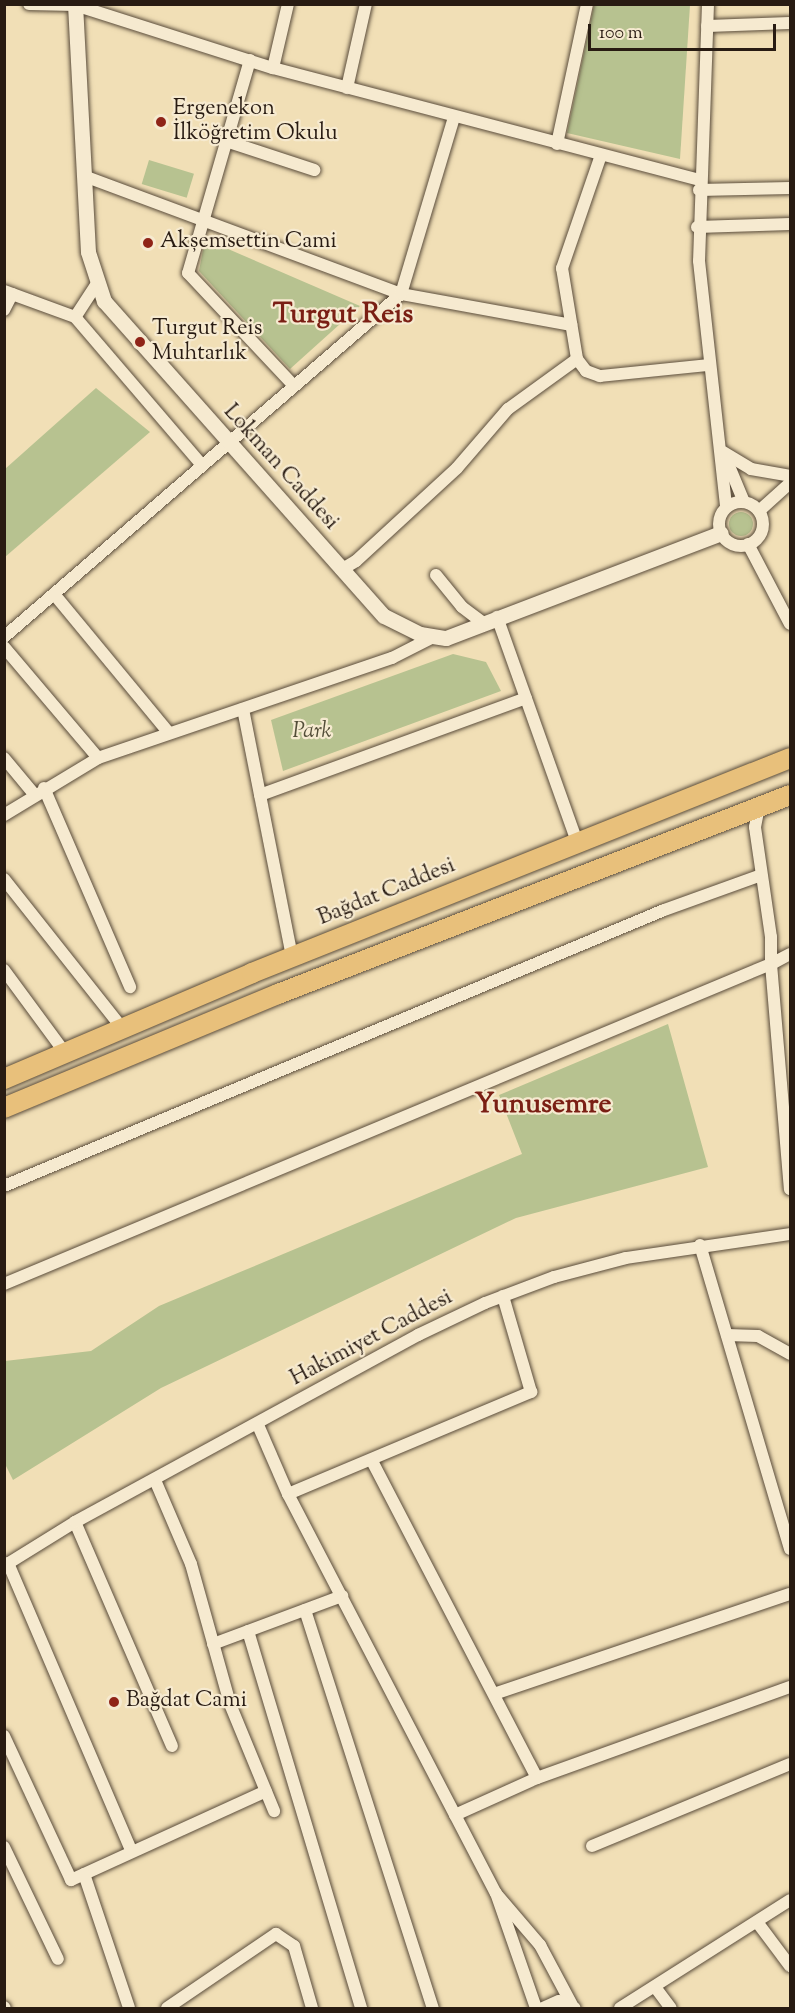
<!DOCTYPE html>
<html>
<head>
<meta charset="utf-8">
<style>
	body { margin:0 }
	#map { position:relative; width:795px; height:2013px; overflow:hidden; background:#f1dfb6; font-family:"Sorts Mill Goudy",serif }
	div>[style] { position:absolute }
	.green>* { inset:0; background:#b7c290; transform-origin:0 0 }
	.round { border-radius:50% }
	.roads { filter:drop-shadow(0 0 2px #5a4c3b) drop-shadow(0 0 2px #5a4c3b) }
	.minor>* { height:12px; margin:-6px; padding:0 6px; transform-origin:6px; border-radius:6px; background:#f6ead0 }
	.minor>.ring { margin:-6px; padding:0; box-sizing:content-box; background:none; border:12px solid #f6ead0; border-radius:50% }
	.tertiary>* { height:15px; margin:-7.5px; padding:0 7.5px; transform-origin:7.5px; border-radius:7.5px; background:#f6ead0 }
	.primary>* { height:20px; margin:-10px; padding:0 10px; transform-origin:10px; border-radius:10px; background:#e8c07b }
	.dots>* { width:16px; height:16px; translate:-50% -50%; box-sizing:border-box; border:3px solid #f6ead0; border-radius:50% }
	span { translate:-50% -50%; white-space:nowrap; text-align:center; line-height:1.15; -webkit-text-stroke:4.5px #f6ead0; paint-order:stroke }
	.poi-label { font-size:22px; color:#281b12 }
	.left { translate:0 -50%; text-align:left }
	.street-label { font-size:22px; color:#281b12 }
	.park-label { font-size:22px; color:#534d38; font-style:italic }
	.district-label { font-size:28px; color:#7a1f14; font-weight:700 }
	.frame { position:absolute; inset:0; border:6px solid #281b12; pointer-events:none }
	.scale { position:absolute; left:588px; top:24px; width:188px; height:27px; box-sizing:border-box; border:3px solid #281b12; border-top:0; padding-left:8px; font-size:18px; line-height:21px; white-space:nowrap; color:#281b12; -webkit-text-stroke:4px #f6ead0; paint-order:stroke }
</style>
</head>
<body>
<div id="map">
	<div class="green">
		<div style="clip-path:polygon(594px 5px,690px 5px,680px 159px,567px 133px)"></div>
		<div style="left:149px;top:160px;width:47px;height:25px;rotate:17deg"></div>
		<div style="clip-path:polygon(205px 239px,360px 306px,290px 369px,199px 271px)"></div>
		<div style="clip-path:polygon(96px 388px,150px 432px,5px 557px,5px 469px)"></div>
		<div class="round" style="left:729px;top:512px;width:24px;height:24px"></div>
		<div style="clip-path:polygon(453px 654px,486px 662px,501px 691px,283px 771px,271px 720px)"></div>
		<div style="clip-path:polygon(668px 1024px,708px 1167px,516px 1218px,161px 1388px,13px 1480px,5px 1464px,5px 1361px,91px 1351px,159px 1306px,522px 1154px,499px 1095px)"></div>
	</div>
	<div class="roads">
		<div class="minor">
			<div style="left:29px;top:4px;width:46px;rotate:1.2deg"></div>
			<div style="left:75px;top:5px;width:208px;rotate:17.7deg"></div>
			<div style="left:273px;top:68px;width:441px;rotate:14.7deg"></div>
			<div style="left:708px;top:4px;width:257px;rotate:92deg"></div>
			<div style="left:699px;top:261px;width:247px;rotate:83.7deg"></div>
			<div style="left:707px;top:26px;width:83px;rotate:-2.1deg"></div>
			<div style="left:250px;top:60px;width:222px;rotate:106.2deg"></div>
			<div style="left:188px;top:273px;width:155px;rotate:46.8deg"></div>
			<div style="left:273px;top:68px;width:66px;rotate:-76.8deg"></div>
			<div style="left:347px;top:88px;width:86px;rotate:-77.3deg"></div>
			<div style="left:226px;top:141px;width:93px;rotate:18.2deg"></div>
			<div style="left:557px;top:144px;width:143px;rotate:-77.9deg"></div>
			<div style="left:601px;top:155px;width:120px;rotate:109deg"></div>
			<div style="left:562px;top:268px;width:92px;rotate:80.6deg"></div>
			<div style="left:577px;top:359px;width:15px;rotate:53deg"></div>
			<div style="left:586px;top:371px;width:15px;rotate:20deg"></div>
			<div style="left:600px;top:376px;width:109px;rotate:-5.8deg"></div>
			<div style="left:84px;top:176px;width:338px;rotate:20.4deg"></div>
			<div style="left:401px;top:294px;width:173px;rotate:10.3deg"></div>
			<div style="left:699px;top:190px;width:91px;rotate:-1.3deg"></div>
			<div style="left:697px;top:227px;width:93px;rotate:-1.8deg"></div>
			<div style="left:96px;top:285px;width:38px;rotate:123deg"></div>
			<div style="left:75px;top:317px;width:195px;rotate:49.4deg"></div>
			<div style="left:4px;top:291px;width:76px;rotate:20.1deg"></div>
			<div style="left:4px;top:310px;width:18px;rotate:-63deg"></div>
			<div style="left:723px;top:452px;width:33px;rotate:31deg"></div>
			<div style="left:751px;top:469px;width:40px;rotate:10deg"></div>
			<div style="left:727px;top:461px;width:44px;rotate:67.5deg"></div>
			<div class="ring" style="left:719px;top:502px;width:32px;height:32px"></div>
			<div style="left:759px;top:511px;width:42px;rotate:-42.1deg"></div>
			<div style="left:748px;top:544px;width:90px;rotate:62.3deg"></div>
			<div style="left:341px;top:570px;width:17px;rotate:-31deg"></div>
			<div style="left:356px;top:561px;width:137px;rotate:-42.6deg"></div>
			<div style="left:457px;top:468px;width:78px;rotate:-49.2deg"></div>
			<div style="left:508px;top:409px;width:85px;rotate:-35.9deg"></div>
			<div style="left:436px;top:575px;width:41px;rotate:50.9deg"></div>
			<div style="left:462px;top:607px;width:26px;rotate:37deg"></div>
			<div style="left:54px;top:594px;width:180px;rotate:50.4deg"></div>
			<div style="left:497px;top:617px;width:241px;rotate:70.4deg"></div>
			<div style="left:4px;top:637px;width:525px;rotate:-40.83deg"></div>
			<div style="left:401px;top:294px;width:185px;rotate:-73.3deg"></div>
			<div style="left:4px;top:647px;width:145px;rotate:49.7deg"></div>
			<div style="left:243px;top:709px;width:252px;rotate:78.8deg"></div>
			<div style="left:4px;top:758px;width:47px;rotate:50.2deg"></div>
			<div style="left:44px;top:788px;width:217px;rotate:66.6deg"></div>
			<div style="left:260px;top:795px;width:283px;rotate:-20deg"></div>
			<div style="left:4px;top:815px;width:110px;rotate:-31.2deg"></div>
			<div style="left:98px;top:758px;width:311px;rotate:-18.8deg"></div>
			<div style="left:392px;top:658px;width:46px;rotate:-27.1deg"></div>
			<div style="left:4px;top:879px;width:191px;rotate:51.6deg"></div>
			<div style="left:790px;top:954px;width:21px;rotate:152deg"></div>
			<div style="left:771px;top:964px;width:226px;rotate:85.2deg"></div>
			<div style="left:4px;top:970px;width:104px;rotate:53.6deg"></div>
			<div style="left:4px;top:1186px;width:715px;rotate:-22.69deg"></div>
			<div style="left:664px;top:910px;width:103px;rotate:-19.8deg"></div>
			<div style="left:700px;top:1245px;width:317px;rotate:73.5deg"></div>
			<div style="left:4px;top:1284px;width:831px;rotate:-22.65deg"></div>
			<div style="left:771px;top:964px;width:27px;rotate:-90deg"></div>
			<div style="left:771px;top:937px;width:111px;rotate:-98.3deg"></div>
			<div style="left:755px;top:827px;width:20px;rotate:-79deg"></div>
			<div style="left:727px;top:1335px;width:31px;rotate:2deg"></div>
			<div style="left:758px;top:1336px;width:37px;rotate:29deg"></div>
			<div style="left:258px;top:1425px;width:75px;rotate:66.5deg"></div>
			<div style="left:288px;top:1494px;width:450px;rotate:62.5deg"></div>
			<div style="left:496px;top:1893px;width:122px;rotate:70.8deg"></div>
			<div style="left:372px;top:1461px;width:357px;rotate:62.5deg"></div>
			<div style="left:155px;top:1480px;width:91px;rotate:66.8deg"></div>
			<div style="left:191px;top:1564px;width:145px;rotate:74.4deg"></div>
			<div style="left:230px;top:1704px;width:116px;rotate:67.6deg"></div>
			<div style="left:288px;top:1494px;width:264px;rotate:-22.8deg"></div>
			<div style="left:531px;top:1392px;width:100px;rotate:-106.3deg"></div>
			<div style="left:75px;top:1522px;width:244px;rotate:66.6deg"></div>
			<div style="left:8px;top:1563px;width:314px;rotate:66.8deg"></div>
			<div style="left:4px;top:1566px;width:84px;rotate:-31.8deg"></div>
			<div style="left:75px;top:1522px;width:391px;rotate:-28.6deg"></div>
			<div style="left:418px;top:1335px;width:74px;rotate:-25.5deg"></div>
			<div style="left:485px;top:1303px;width:74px;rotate:-20.6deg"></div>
			<div style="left:554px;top:1277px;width:74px;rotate:-14.8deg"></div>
			<div style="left:626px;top:1258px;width:166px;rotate:-8.3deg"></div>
			<div style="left:305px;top:1610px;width:418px;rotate:72.2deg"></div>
			<div style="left:248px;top:1631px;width:394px;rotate:73.3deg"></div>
			<div style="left:213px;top:1644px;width:138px;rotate:-20.4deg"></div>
			<div style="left:494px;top:1694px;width:312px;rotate:-18.7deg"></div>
			<div style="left:4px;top:1736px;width:159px;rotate:65deg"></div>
			<div style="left:71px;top:1880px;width:214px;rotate:-24.5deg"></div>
			<div style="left:455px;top:1815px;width:90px;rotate:-24.3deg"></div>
			<div style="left:537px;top:1778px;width:269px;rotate:-19.8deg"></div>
			<div style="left:592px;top:1846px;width:214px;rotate:-22.5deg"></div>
			<div style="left:4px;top:1847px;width:124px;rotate:64.3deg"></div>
			<div style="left:84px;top:1874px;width:141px;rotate:71.4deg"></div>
			<div style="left:498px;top:1896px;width:65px;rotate:49.4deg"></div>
			<div style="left:540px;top:1945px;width:68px;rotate:61.9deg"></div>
			<div style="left:757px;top:1922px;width:55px;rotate:53.1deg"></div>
			<div style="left:655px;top:1987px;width:26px;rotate:53deg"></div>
			<div style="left:4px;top:2007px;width:1px;rotate:45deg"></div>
			<div style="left:167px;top:2008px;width:132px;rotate:-34.2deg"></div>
			<div style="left:276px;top:1934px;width:22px;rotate:34deg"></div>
			<div style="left:294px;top:1946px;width:65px;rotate:73.8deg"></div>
			<div style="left:543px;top:2008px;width:17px;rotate:-24deg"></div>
			<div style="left:559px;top:2001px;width:17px;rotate:24deg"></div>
			<div style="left:620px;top:2008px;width:201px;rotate:-32.4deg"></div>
		</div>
		<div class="tertiary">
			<div style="left:75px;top:4px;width:248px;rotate:87deg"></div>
			<div style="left:88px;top:252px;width:52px;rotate:71.9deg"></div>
			<div style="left:104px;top:301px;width:421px;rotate:48.4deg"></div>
			<div style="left:384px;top:616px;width:40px;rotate:26.6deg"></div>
			<div style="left:420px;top:634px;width:26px;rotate:9deg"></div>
			<div style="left:446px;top:638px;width:294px;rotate:-20.9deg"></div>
		</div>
		<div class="primary">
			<div style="left:4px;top:1079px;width:270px;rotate:-23.1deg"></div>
			<div style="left:252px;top:973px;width:579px;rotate:-21.78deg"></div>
			<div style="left:4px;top:1108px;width:297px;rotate:-22.6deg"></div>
			<div style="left:278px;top:994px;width:549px;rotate:-21.24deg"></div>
		</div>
	</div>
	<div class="dots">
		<div style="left:161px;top:122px;background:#8f2418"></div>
		<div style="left:148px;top:243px;background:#8f2418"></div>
		<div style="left:140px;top:342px;background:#8f2418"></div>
		<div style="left:114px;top:1702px;background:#8f2418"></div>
	</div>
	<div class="poi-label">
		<span class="left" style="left:173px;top:122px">Ergenekon<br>İlköğretim Okulu</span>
		<span class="left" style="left:160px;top:243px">Akşemsettin Cami</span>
		<span class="left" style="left:152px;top:342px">Turgut Reis<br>Muhtarlık</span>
		<span class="left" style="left:126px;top:1702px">Bağdat Cami</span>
	</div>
	<div class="street-label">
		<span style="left:280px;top:468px;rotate:48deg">Lokman Caddesi</span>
		<span style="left:387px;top:893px;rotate:-22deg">Bağdat Caddesi</span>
		<span style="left:372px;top:1339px;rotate:-28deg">Hakimiyet Caddesi</span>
	</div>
	<div class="park-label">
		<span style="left:312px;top:733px">Park</span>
	</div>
	<div class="district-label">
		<span style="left:343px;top:315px">Turgut Reis</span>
		<span style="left:543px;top:1105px">Yunusemre</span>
	</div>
	<div class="frame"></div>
	<div class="scale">100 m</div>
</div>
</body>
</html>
